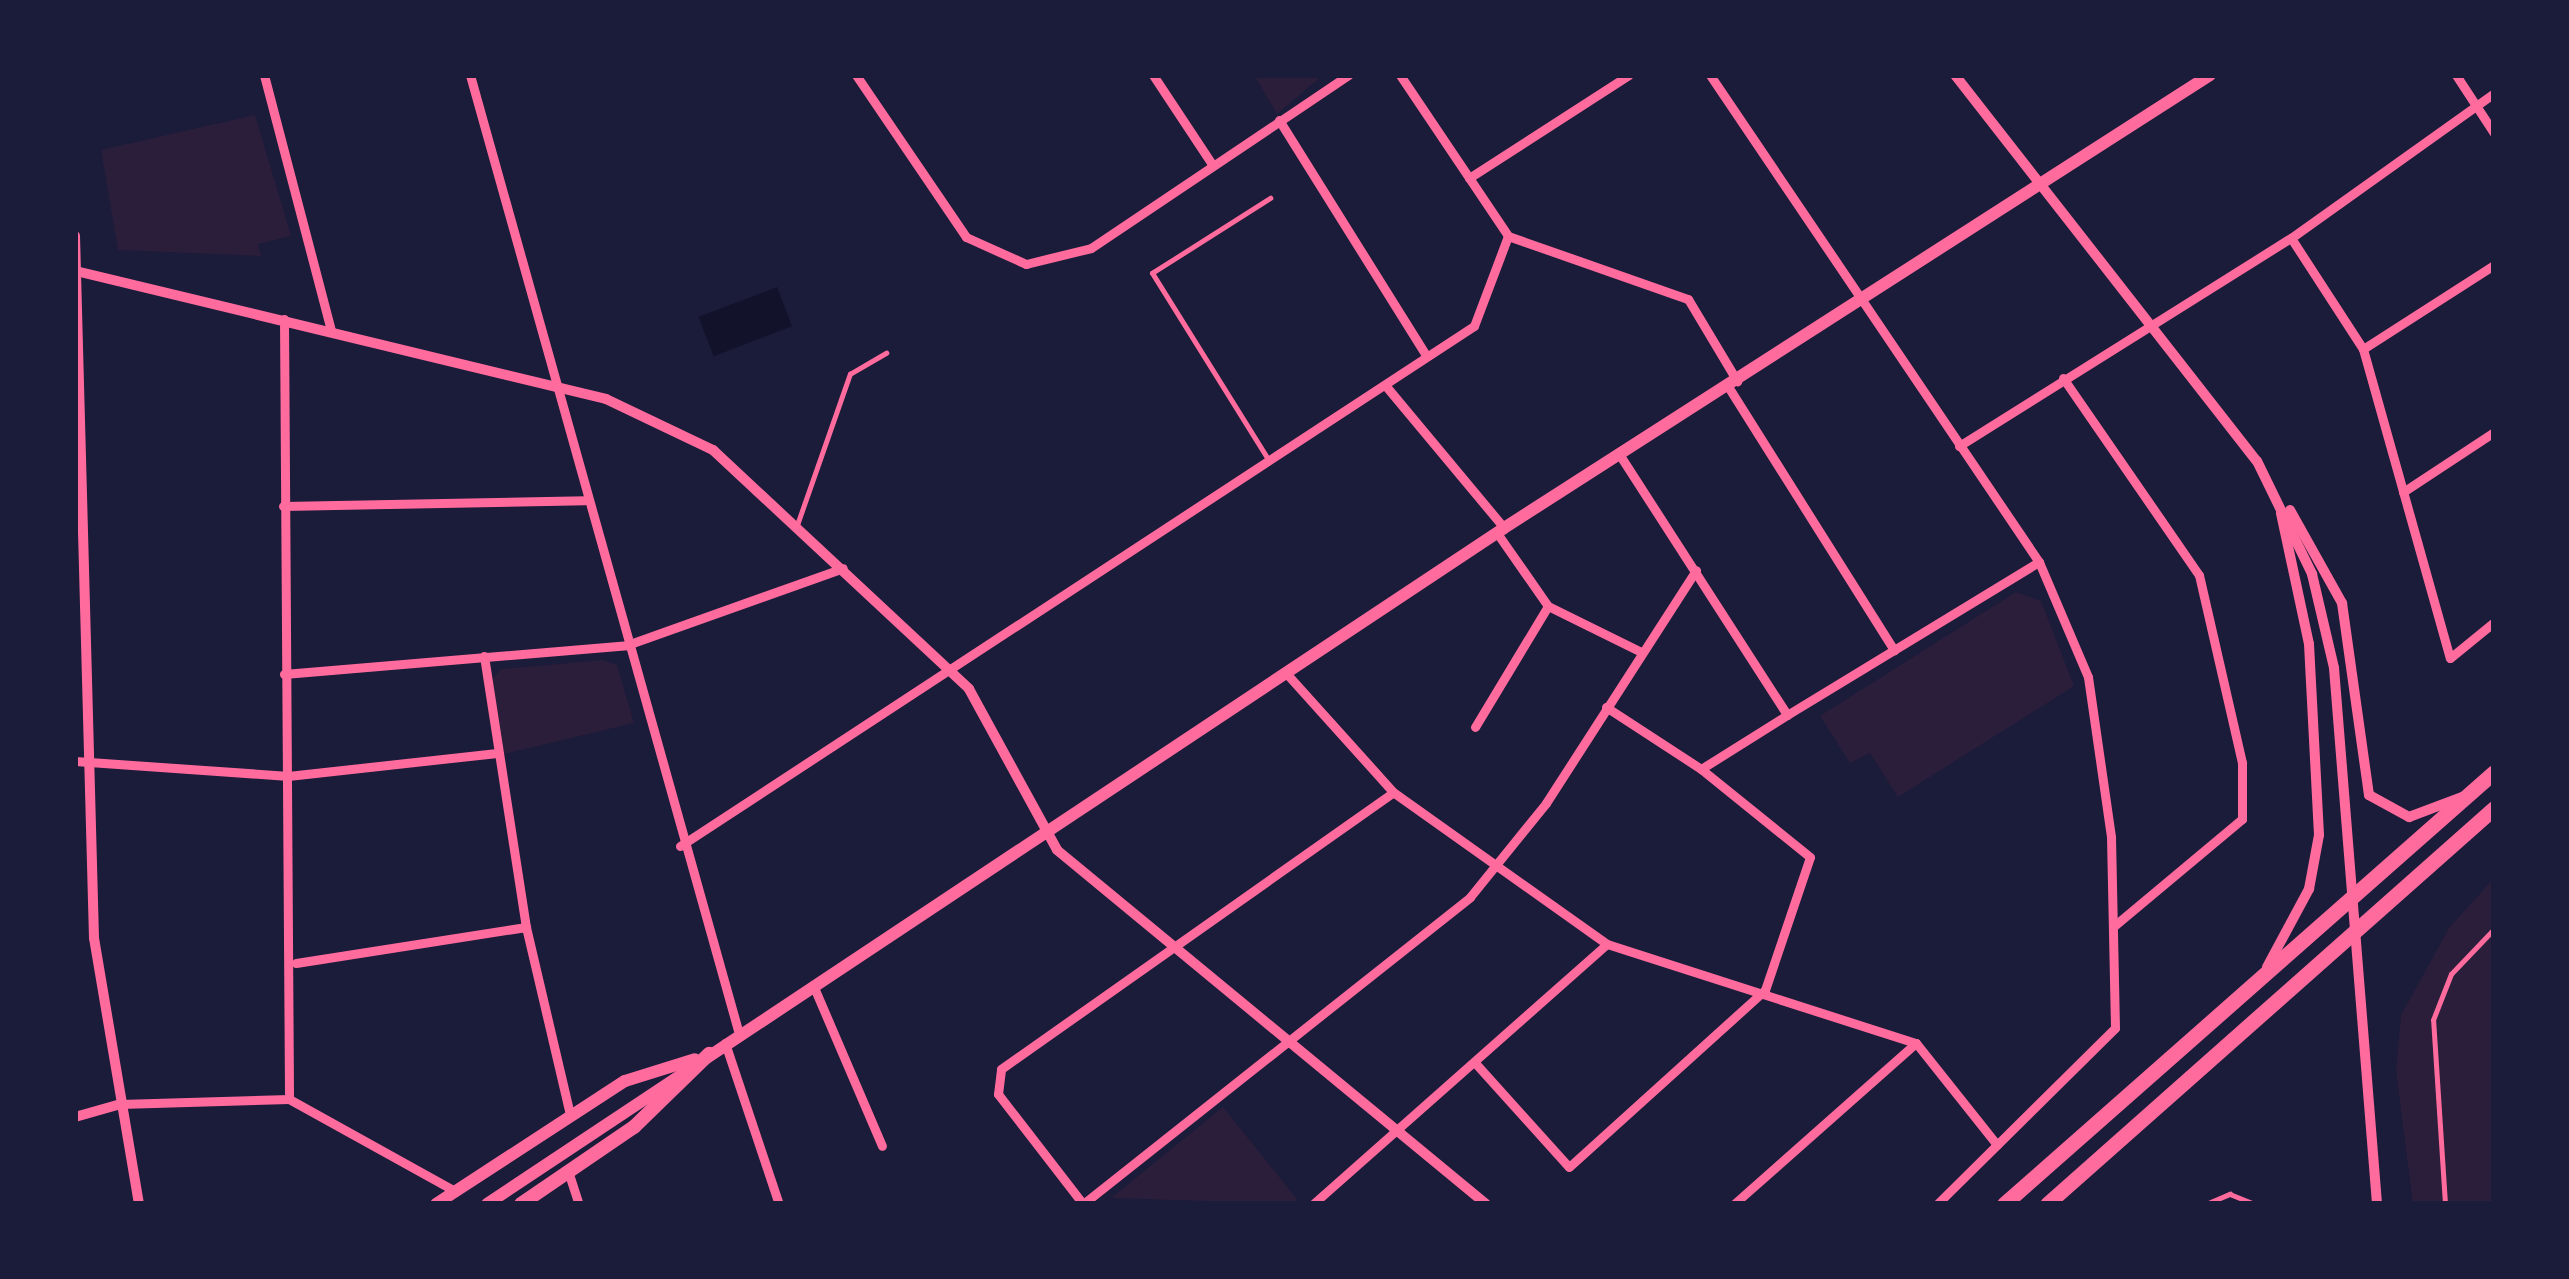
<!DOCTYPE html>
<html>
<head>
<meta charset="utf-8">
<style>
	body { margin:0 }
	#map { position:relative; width:2569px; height:1279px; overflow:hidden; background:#1b1b3a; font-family:"Times New Roman",serif }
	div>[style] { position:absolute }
	.green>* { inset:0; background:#2a1e3b }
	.water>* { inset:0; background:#12122b; transform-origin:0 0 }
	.service>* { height:4.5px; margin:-2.25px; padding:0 2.25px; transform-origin:2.25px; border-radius:2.25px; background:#ff6b9d }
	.minor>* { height:9px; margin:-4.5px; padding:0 4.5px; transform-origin:4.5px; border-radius:4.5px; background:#ff6b9d }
	.tertiary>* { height:10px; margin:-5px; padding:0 5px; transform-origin:5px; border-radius:5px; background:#ff6b9d }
	.secondary>* { height:12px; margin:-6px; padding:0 6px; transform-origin:6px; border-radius:6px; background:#ff6b9d }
	.primary>* { height:14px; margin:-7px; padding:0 7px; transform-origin:7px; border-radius:7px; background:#ff6b9d }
	.trunk>* { height:15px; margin:-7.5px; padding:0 7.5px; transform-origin:7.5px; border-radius:7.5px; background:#ff6b9d }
	span { translate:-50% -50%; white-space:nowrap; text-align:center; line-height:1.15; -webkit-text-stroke:12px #1b1b3a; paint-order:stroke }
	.frame { position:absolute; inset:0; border:78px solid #1b1b3a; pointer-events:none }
</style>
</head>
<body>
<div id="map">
	<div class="green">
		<div style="clip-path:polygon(1254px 75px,1323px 75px,1277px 114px)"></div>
		<div style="clip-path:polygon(255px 115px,291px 236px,258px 244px,261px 256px,118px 250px,101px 150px)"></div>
		<div style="clip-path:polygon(2016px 592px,2041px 601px,2074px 686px,1898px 797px,1870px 753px,1850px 763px,1820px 716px)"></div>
		<div style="clip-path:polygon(603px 660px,617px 665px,634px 723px,500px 755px,491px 680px,502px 669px)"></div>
		<div style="clip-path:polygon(2494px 878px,2494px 1204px,2413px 1204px,2396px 1071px,2401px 1015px,2449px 928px)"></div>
		<div style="clip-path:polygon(1223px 1107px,1301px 1204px,1111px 1198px)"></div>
	</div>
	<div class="water">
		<div style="left:777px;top:287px;width:42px;height:84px;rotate:69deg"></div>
	</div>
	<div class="service">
		<div style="left:1269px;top:461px;width:221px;rotate:-121.9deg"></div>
		<div style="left:1152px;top:273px;width:140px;rotate:-32.4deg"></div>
		<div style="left:797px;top:525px;width:160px;rotate:-70.7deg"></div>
		<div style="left:850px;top:374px;width:42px;rotate:-30.3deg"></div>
		<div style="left:2206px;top:1204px;width:26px;rotate:-23deg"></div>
		<div style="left:2230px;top:1194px;width:27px;rotate:22deg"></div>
		<div style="left:2445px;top:1204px;width:184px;rotate:-93.7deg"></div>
		<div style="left:2433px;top:1020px;width:49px;rotate:-68.6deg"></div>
		<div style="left:2451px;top:974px;width:62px;rotate:-46.3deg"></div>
	</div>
	<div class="minor">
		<div style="left:264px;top:75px;width:264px;rotate:75.3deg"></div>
		<div style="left:470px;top:75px;width:996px;rotate:74.33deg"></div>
		<div style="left:856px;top:75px;width:196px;rotate:55.8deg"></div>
		<div style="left:966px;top:237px;width:66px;rotate:24.2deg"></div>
		<div style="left:1026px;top:264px;width:67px;rotate:-13.8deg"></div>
		<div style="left:1091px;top:248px;width:310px;rotate:-33.9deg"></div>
		<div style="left:1153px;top:75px;width:107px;rotate:56.5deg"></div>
		<div style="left:1400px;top:75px;width:194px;rotate:56.1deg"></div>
		<div style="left:1508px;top:236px;width:191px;rotate:19.3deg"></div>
		<div style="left:1688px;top:299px;width:96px;rotate:59.1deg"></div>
		<div style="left:1710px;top:75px;width:588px;rotate:55.96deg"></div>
		<div style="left:2039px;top:562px;width:125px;rotate:66.9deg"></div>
		<div style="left:2088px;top:677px;width:162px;rotate:81.8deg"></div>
		<div style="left:2111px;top:837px;width:191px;rotate:88.8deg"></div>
		<div style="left:2115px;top:1028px;width:250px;rotate:135.3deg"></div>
		<div style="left:2456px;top:75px;width:69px;rotate:56.8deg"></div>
		<div style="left:1279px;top:120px;width:277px;rotate:58deg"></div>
		<div style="left:1469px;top:178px;width:190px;rotate:-32.8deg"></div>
		<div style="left:2291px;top:238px;width:132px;rotate:57deg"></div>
		<div style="left:2363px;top:349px;width:321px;rotate:74.3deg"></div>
		<div style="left:2450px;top:658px;width:57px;rotate:-39.3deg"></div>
		<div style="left:284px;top:319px;width:780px;rotate:89.63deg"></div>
		<div style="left:2363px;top:349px;width:156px;rotate:-32.7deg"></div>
		<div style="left:2063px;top:378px;width:239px;rotate:55.4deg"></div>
		<div style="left:2199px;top:575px;width:193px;rotate:77.1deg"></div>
		<div style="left:2242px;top:763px;width:56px;rotate:90deg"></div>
		<div style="left:2242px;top:819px;width:168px;rotate:140.1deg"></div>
		<div style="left:1385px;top:385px;width:186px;rotate:50.2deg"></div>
		<div style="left:1729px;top:388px;width:310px;rotate:57.8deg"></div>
		<div style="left:1959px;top:446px;width:392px;rotate:-32.1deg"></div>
		<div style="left:2291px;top:238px;width:249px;rotate:-35.5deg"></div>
		<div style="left:1621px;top:457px;width:307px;rotate:57.2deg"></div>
		<div style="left:1787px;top:715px;width:295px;rotate:-31.3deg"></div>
		<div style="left:2403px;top:492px;width:109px;rotate:-33.4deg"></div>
		<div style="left:283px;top:506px;width:302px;rotate:-1.1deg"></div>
		<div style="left:1497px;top:533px;width:89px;rotate:55.1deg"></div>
		<div style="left:1548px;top:606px;width:104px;rotate:26.3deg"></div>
		<div style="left:484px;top:656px;width:274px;rotate:81.2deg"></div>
		<div style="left:526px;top:927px;width:193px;rotate:76.8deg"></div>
		<div style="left:1286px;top:673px;width:160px;rotate:48deg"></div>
		<div style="left:1393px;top:792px;width:262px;rotate:35.4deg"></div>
		<div style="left:1607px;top:944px;width:324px;rotate:17.8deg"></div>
		<div style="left:1916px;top:1043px;width:130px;rotate:51.5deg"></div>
		<div style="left:284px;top:674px;width:344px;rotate:-4.8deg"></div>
		<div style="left:627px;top:645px;width:229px;rotate:-19.6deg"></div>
		<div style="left:1606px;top:707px;width:113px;rotate:33.1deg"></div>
		<div style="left:1701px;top:769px;width:102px;rotate:-32.1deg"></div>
		<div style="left:1475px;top:727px;width:141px;rotate:-58.9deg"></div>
		<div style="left:75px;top:761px;width:214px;rotate:4deg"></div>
		<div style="left:288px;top:776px;width:208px;rotate:-6.3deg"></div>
		<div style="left:680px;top:846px;width:949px;rotate:-33.22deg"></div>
		<div style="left:1474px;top:326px;width:96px;rotate:-69.3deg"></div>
		<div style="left:296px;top:963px;width:233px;rotate:-8.9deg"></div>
		<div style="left:813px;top:985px;width:175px;rotate:66.8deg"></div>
		<div style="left:725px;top:1043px;width:170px;rotate:71.5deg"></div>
		<div style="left:1477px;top:1065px;width:137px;rotate:48deg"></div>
		<div style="left:1569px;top:1167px;width:264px;rotate:-42.1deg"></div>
		<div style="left:1765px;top:990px;width:140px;rotate:-71.3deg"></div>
		<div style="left:1810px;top:857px;width:140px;rotate:-141.1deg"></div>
		<div style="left:120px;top:1104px;width:169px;rotate:-1.7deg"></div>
		<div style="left:289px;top:1099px;width:190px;rotate:29deg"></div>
		<div style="left:568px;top:1171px;width:35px;rotate:72deg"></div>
		<div style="left:1083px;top:1204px;width:494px;rotate:-38.4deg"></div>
		<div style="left:1470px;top:897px;width:121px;rotate:-51deg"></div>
		<div style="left:1546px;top:803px;width:277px;rotate:-57.2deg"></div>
		<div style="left:1083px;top:1204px;width:139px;rotate:-127.7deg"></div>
		<div style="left:998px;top:1094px;width:25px;rotate:-83deg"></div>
		<div style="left:1001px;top:1069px;width:480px;rotate:-35.2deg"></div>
		<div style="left:1313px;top:1204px;width:392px;rotate:-41.5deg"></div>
		<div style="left:1734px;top:1204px;width:243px;rotate:-41.5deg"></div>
	</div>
	<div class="tertiary">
		<div style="left:1955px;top:75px;width:490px;rotate:52deg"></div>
		<div style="left:2257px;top:461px;width:126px;rotate:64deg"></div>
		<div style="left:2312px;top:574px;width:97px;rotate:76.8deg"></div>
		<div style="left:2334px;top:668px;width:538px;rotate:85.41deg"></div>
		<div style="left:75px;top:236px;width:702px;rotate:88.45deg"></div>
		<div style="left:94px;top:938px;width:270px;rotate:80.4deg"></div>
		<div style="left:80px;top:272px;width:541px;rotate:13.57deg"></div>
		<div style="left:606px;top:399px;width:119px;rotate:25.5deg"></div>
		<div style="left:713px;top:450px;width:350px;rotate:43deg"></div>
		<div style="left:969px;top:689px;width:183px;rotate:61.3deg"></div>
		<div style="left:1057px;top:850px;width:556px;rotate:39.53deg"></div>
		<div style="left:2290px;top:510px;width:107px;rotate:60.8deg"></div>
		<div style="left:2342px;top:603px;width:194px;rotate:82deg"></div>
		<div style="left:2369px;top:795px;width:46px;rotate:28.8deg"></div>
		<div style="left:2409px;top:817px;width:57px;rotate:-20.7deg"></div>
		<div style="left:2267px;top:967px;width:89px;rotate:-61.7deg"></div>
		<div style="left:2309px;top:889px;width:55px;rotate:-79.5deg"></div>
		<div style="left:2319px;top:835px;width:191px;rotate:-93deg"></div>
		<div style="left:2309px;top:644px;width:134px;rotate:-102.1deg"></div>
		<div style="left:75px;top:1117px;width:44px;rotate:-15.9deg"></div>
	</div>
	<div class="secondary">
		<div style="left:436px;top:1204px;width:225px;rotate:-33.1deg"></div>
		<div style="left:625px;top:1081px;width:73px;rotate:-17.4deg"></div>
		<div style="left:487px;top:1204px;width:1221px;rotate:-33.61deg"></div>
		<div style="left:1504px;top:528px;width:839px;rotate:-32.69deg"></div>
	</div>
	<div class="primary">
		<div style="left:521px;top:1204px;width:137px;rotate:-34.3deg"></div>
		<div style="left:634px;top:1127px;width:105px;rotate:-44.2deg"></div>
	</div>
	<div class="trunk">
		<div style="left:2004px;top:1204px;width:653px;rotate:-41.4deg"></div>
		<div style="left:2047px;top:1204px;width:597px;rotate:-41.54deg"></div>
	</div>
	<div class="frame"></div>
</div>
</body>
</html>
